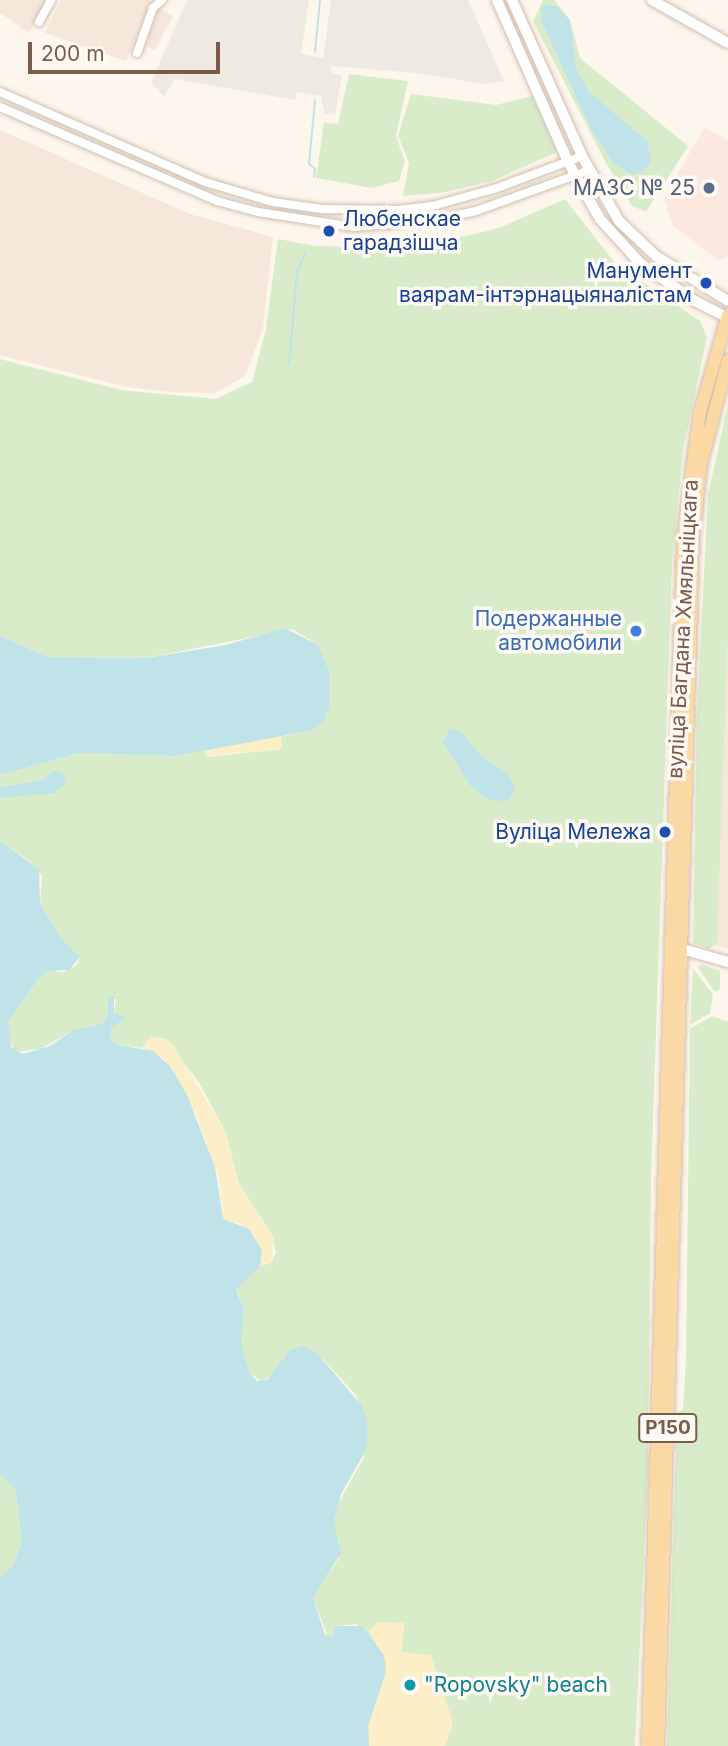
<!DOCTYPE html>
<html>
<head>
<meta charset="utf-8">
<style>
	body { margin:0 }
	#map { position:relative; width:728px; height:1746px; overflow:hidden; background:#fdf6ec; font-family:Inter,sans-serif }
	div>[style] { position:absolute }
	.residential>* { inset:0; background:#f5e8da }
	.commercial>* { inset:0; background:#fde8e0 }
	.industrial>* { inset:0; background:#efe9e4 }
	.green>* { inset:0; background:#d8ecc9 }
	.sand>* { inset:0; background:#fcefc7; transform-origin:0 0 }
	.water>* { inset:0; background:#bfe3e8 }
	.stream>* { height:2px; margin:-1px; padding:0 1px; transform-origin:1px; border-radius:1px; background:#bfe3e8 }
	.roads { filter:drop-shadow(0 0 2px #d1beb0) drop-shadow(0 0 2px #d1beb0) }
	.street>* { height:8px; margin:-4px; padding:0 4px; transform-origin:4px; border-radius:4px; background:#fff }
	.secondary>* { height:10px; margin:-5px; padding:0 5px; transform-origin:5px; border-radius:5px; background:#fff }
	.primary>* { height:12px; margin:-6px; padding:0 6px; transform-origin:6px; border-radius:6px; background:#fbd9a5 }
	.dots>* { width:19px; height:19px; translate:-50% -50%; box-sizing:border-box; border:4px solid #fffaf3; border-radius:50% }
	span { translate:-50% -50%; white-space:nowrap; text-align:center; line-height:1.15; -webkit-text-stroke:7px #fffaf3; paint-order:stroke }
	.shield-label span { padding:2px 5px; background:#fffaf3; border:2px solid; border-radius:5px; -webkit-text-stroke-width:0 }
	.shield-label { font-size:19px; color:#7a5c4d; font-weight:700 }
	.service-label { font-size:21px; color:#4e5e75 }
	.right { translate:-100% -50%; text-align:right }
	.transit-label { font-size:21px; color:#164399 }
	.left { translate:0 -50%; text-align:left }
	.shop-label { font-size:21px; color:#366cbe }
	.street-label { font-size:21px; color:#7a5c4d }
	.culture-label { font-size:21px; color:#0d838f }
	.scale { position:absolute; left:28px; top:42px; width:192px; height:32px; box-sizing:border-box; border:4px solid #7a5c4d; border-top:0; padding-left:9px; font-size:21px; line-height:24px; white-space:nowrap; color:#7a5c4d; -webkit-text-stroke:5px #fffaf3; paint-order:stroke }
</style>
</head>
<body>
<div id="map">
	<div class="residential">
		<div style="clip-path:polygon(0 0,45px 0,29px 33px,0 13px)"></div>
		<div style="clip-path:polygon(61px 0,151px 0,126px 61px,45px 33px)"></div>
		<div style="clip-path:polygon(159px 8px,173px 16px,155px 50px,145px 46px)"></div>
		<div style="clip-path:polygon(0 130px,190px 214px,273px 237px,263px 328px,245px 376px,215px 393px,170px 392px,127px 387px,0 355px)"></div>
		<div style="clip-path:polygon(728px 409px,728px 949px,696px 940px)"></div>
	</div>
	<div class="commercial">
		<div style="clip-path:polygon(704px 127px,728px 141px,728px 256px,719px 261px,673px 226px,664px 199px)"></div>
	</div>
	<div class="industrial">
		<div style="clip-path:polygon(187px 0,309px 0,301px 54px,323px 58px,331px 0,468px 0,504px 81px,483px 84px,418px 73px,331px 66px,332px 73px,342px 76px,335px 114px,325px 115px,321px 96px,297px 92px,295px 100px,175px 79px,164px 96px,151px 83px)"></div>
	</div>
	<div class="green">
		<div style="clip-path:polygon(543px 0,554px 0,570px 20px,580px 58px,688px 146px,646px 212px,632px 206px,606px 163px,533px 21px)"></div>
		<div style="clip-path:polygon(349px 74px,408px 81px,396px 136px,405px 161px,399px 181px,372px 188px,316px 178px,324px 123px,338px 124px)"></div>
		<div style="clip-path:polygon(411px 94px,496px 105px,532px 96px,557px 152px,492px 181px,441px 193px,403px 196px,409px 163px,398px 136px)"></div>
		<div style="clip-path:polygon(565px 199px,614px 262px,700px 321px,707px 337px,683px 450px,672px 561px,651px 1179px,648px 1470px,635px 1746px,369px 1746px,357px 1624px,335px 1626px,333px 1637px,328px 1637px,313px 1598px,339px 1558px,339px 1540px,333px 1531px,336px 1508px,364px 1457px,368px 1425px,355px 1394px,322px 1358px,284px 1357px,274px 1374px,262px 1382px,250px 1373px,241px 1344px,244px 1308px,236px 1288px,260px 1266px,271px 1263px,276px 1252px,271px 1233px,239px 1184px,226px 1133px,200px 1084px,166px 1039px,151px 1037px,142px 1048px,119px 1045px,110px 1039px,112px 1027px,127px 1018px,114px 1013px,116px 999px,108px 999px,107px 1018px,101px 1024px,73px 1030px,41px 1049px,15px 1052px,6px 1032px,8px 1021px,40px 977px,49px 971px,64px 972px,77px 965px,80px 957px,61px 938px,40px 904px,42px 876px,31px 862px,0 841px,0 775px,79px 753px,174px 756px,205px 747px,207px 757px,281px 749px,281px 737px,310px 731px,327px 715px,329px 670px,318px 645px,292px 629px,146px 658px,48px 657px,0 636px,0 359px,121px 390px,215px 399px,252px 382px,266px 329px,278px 239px,316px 246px,363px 247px,461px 237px,499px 228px)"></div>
		<div style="clip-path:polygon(728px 404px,728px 631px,717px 943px,709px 949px,693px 943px,697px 714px,708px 495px)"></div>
		<div style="clip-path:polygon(703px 965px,720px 971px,720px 989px,715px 992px,697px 966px)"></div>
		<div style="clip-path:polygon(693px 969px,713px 994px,710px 1013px,690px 1025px)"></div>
		<div style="clip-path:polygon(712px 1016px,728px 1022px,728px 1746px,667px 1746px,677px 1413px,683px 1409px,686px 1359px,690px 1029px)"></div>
		<div style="clip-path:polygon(0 1474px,16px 1491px,22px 1541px,14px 1564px,0 1578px)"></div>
	</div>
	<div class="sand">
		<div style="left:281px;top:737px;width:12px;height:77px;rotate:85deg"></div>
		<div style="clip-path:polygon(151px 1037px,166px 1039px,174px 1046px,226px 1133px,239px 1184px,274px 1239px,271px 1263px,260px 1266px,262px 1250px,255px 1237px,241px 1224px,223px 1219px,219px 1178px,196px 1114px,165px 1059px,142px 1048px)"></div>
		<div style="clip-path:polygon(377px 1622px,404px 1623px,402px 1652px,431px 1655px,453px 1723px,445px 1746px,369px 1746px,368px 1726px,386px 1663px,369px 1631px)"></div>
	</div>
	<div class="water">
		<div style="clip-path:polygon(545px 5px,556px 6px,570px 20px,576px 68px,588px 91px,647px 141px,651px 162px,641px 173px,632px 175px,614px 164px,591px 129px,542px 22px,541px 9px)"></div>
		<div style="clip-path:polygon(285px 628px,318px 645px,329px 670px,329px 708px,323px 722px,310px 731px,174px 756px,79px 753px,0 775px,0 636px,48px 657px,146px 658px,226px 645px)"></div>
		<div style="clip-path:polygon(450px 729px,460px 731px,481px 756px,508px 774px,515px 789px,508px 801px,488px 800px,470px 785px,443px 742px)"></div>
		<div style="clip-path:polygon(55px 771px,62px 772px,67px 782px,54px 793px,0 798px,0 787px,40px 781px)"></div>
		<div style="clip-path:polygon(0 841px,39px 869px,40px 904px,61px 938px,80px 957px,69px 970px,49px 971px,40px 977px,8px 1021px,11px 1047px,23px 1054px,50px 1046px,73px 1030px,101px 1024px,107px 1018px,108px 999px,114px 996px,114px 1013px,127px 1018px,112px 1027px,110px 1039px,119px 1045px,153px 1051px,170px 1066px,187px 1095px,215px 1167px,223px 1219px,249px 1229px,262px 1250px,260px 1266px,236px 1290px,244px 1308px,241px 1344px,250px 1373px,257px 1381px,267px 1380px,289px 1351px,303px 1346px,318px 1354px,362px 1406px,368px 1425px,366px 1450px,341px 1494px,334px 1522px,341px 1553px,313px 1598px,325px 1635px,333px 1637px,335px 1626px,362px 1626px,384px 1655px,386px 1672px,368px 1726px,369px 1746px,0 1746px,0 1578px,14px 1564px,22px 1541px,16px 1491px,0 1474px)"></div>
	</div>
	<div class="stream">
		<div style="left:315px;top:52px;width:52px;rotate:-84.5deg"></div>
		<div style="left:314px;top:177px;width:8px;rotate:-83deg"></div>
		<div style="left:315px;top:169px;width:8px;rotate:-140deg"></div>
		<div style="left:309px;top:164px;width:64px;rotate:-84.6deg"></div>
		<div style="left:289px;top:365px;width:93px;rotate:-85.1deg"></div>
		<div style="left:297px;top:272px;width:22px;rotate:-66deg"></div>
	</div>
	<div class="roads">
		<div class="street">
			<div style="left:39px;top:22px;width:25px;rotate:-61deg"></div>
			<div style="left:137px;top:53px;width:48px;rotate:-70.4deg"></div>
			<div style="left:153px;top:8px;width:12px;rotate:-42deg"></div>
			<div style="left:0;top:92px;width:224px;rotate:23.7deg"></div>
			<div style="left:205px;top:182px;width:71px;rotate:16.4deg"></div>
			<div style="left:273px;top:202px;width:49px;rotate:8.3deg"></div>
			<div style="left:321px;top:209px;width:77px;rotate:0.7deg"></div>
			<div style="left:398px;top:210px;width:38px;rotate:-7deg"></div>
			<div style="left:436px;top:205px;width:63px;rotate:-15.6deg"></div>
			<div style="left:497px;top:188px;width:91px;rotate:-20.6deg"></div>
			<div style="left:0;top:107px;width:236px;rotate:23.4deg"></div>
			<div style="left:217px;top:201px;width:42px;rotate:15deg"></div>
			<div style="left:258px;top:212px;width:97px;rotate:8.9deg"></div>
			<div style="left:354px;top:227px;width:81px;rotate:-4.9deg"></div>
			<div style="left:435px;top:220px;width:42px;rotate:-12.4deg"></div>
			<div style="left:476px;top:211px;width:120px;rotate:-19.9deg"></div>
		</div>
		<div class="secondary">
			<div style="left:497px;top:0;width:177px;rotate:66.3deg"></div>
			<div style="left:568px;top:162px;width:65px;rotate:60.7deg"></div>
			<div style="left:600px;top:219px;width:59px;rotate:47.7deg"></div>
			<div style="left:640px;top:263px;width:67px;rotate:34.6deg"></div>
			<div style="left:695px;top:301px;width:36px;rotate:27deg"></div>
			<div style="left:512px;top:0;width:171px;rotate:65.8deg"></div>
			<div style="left:582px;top:156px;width:75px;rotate:60.4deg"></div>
			<div style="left:619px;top:221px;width:51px;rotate:43.4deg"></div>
			<div style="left:656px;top:256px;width:85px;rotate:32deg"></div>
			<div style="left:652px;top:0;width:87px;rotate:29.5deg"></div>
			<div style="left:682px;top:949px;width:48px;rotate:15.8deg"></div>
		</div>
		<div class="primary">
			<div style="left:648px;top:1746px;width:1210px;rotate:-88.34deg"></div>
			<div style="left:683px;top:537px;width:126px;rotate:-82.3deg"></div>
			<div style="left:700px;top:412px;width:101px;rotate:-73.9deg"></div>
			<div style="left:658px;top:1746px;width:1209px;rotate:-88.34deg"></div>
			<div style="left:693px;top:538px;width:75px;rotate:-83.9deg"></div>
			<div style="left:701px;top:463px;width:106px;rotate:-75.2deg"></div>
		</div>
	</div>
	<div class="dots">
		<div style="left:709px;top:188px;background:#5c6f8a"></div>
		<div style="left:329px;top:231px;background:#1a4fb4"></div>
		<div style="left:706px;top:283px;background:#1a4fb4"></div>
		<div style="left:636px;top:631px;background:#3f7fe0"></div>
		<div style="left:665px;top:832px;background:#1a4fb4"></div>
		<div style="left:410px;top:1685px;background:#0f9aa8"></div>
	</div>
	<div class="shield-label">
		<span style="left:668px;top:1428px">Р150</span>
	</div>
	<div class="service-label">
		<span class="right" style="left:695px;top:188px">МАЗС № 25</span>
	</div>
	<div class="transit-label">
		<span class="left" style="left:343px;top:231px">Любенскае<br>гарадзішча</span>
		<span class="right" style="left:692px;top:283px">Манумент<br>ваярам-інтэрнацыяналістам</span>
		<span class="right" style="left:651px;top:832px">Вуліца Мележа</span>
	</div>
	<div class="shop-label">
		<span class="right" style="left:622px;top:631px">Подержанные<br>автомобили</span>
	</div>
	<div class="street-label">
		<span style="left:683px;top:629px;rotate:-87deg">вуліца Багдана Хмяльніцкага</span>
	</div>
	<div class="culture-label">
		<span class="left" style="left:424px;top:1685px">"Ropovsky" beach</span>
	</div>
	<div class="scale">200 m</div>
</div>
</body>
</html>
